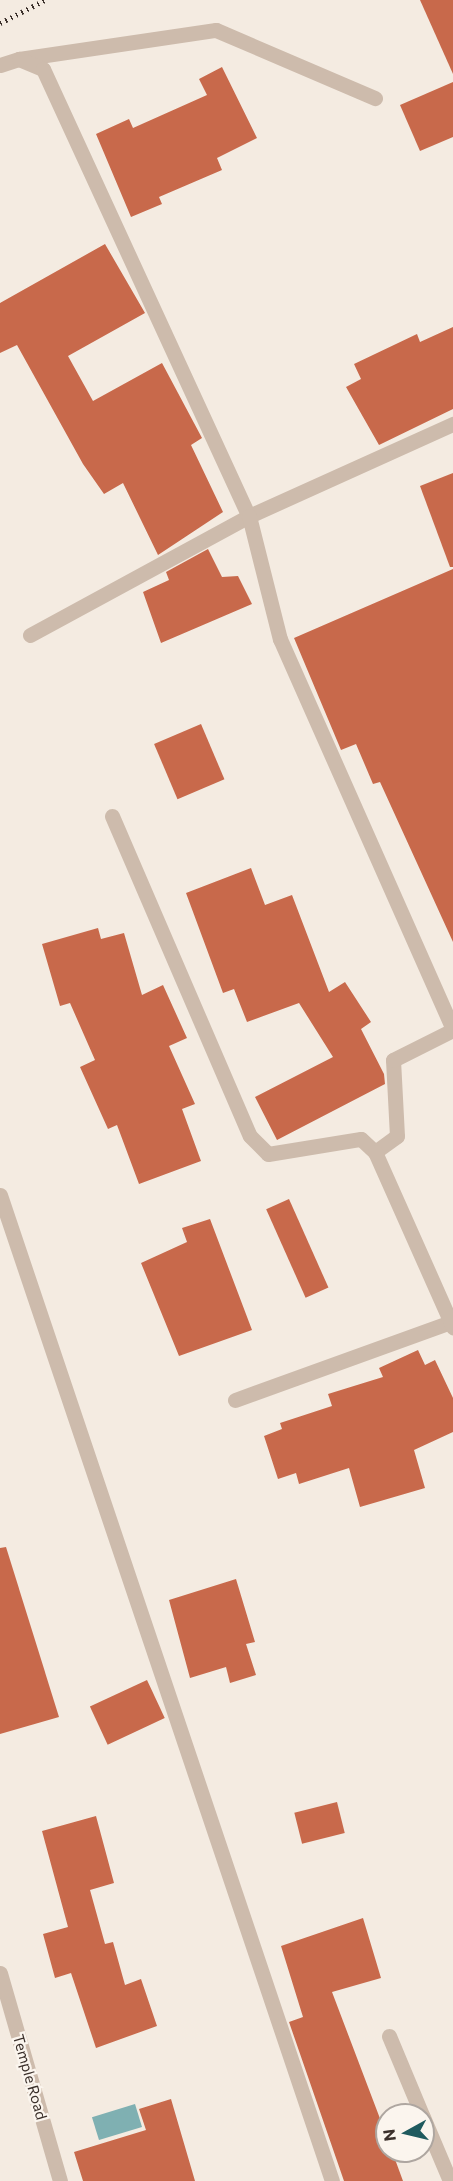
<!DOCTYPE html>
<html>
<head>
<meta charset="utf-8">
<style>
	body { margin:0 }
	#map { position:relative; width:453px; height:2181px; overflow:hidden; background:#f4ebe1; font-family:Commissioner,sans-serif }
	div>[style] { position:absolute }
	.water>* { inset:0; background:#7fb0b2; transform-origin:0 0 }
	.building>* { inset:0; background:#c8694b; transform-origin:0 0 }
	.service>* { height:15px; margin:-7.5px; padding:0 7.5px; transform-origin:7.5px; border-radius:7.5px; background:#cdbbac }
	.minor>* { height:15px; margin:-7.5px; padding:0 7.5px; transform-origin:7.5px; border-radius:7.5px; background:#cdbbac }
	.tertiary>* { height:15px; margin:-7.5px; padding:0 7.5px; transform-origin:7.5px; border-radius:7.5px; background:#cdbbac }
	.rail>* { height:4.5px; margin-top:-2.25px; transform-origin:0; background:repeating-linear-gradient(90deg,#3b302b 0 1.5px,transparent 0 6px) }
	span { translate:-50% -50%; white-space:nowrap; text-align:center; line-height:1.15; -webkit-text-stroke:4.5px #fbf5ee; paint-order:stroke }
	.street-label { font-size:15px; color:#3b302b }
	.north { position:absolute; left:375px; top:2103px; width:60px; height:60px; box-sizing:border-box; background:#fbf5ee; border:2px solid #aea6a0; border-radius:50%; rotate:262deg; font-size:16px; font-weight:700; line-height:24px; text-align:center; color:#3b302b }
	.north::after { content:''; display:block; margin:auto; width:21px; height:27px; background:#1f5a5e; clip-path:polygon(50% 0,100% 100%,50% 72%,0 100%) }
</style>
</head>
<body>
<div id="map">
	<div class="water">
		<div style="left:135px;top:2104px;width:24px;height:45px;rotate:73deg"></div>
	</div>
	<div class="building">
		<div style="clip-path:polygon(420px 0,453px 0,453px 74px)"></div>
		<div style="clip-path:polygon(222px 67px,257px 138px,217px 158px,222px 170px,159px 197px,162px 204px,131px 217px,96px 134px,129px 119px,133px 128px,207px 95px,199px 79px)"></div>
		<div style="clip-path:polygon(453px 82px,453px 137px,420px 151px,400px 105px)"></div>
		<div style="clip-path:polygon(105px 244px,145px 313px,68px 356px,93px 401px,162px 363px,202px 438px,191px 445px,223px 512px,158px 555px,123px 483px,104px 494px,83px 464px,17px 345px,0 353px,0 303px)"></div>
		<div style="clip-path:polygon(453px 327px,453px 409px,379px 445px,346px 387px,361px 379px,354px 364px,417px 334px,420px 342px)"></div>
		<div style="clip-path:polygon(453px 473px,453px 567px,450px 567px,420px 486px)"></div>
		<div style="clip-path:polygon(208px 549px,222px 577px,238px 576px,252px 604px,161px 643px,143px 592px,169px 580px,166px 572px)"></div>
		<div style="clip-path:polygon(453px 569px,453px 942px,380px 782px,373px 784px,356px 744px,341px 750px,294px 638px)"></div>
		<div style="left:201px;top:724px;width:60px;height:51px;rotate:67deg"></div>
		<div style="clip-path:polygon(251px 868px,265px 905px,292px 895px,329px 992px,345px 982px,371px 1022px,361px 1029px,384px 1074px,385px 1084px,277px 1140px,255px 1097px,333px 1057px,299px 1003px,247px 1022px,234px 989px,223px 993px,186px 893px)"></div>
		<div style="clip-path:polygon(98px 928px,101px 939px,124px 933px,142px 995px,163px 985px,187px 1038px,169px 1046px,195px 1104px,182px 1109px,201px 1161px,139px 1184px,117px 1125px,108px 1129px,80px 1067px,95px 1060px,70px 1003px,60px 1006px,42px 944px)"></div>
		<div style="left:289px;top:1199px;width:97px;height:25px;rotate:66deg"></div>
		<div style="clip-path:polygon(210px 1219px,252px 1330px,179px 1356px,141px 1263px,187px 1242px,182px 1228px)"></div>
		<div style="clip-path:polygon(418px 1350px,425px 1365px,435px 1360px,453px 1398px,453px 1432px,414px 1450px,425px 1488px,360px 1507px,349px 1468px,299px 1484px,296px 1473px,278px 1479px,264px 1436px,282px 1429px,280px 1423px,332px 1406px,328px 1394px,383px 1377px,379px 1368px)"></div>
		<div style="clip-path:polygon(6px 1547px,59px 1717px,0 1734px,0 1548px)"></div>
		<div style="clip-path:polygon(236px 1579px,255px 1642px,246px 1644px,256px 1675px,230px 1683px,226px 1667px,190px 1678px,169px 1600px)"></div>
		<div style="left:147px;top:1680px;width:42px;height:63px;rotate:65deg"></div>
		<div style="left:337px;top:1802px;width:32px;height:44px;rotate:76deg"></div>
		<div style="clip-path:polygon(96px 1816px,114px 1883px,90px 1890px,105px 1944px,113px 1942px,125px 1985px,141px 1979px,157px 2026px,96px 2048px,71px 1973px,55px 1978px,43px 1934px,68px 1927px,42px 1831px)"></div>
		<div style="clip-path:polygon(363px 1918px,381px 1978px,332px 1992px,387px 2137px,387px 2151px,392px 2151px,403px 2181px,344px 2181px,289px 2022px,303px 2017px,281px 1946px)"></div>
		<div style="clip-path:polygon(171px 2099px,195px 2181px,83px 2181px,74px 2152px,146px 2130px,139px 2109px)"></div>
	</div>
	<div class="service">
		<div style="left:19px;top:59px;width:199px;rotate:-8.4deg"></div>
		<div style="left:216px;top:30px;width:173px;rotate:23.2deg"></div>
		<div style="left:30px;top:635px;width:249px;rotate:-28.5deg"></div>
		<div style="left:249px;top:516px;width:224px;rotate:-24.3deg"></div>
		<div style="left:375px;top:1152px;width:27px;rotate:-36deg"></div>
		<div style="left:397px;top:1136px;width:76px;rotate:-93deg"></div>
		<div style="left:393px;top:1060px;width:67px;rotate:-26.6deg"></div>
		<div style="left:235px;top:1400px;width:230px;rotate:-19.9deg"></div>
		<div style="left:389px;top:2036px;width:86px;rotate:67.3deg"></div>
		<div style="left:423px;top:2117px;width:69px;rotate:67.1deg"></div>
	</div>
	<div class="minor">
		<div style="left:0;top:65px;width:20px;rotate:-18deg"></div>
		<div style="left:19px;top:59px;width:26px;rotate:23deg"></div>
		<div style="left:43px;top:69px;width:492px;rotate:65.3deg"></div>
		<div style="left:249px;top:516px;width:127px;rotate:75.9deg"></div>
		<div style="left:280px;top:639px;width:427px;rotate:66.1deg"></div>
		<div style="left:112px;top:816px;width:348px;rotate:66.7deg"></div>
		<div style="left:250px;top:1136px;width:25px;rotate:45deg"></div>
		<div style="left:268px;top:1154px;width:94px;rotate:-9.2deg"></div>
		<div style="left:361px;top:1139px;width:19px;rotate:43deg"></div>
		<div style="left:375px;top:1152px;width:192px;rotate:66deg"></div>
		<div style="left:0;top:1195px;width:1040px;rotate:71.39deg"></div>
	</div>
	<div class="tertiary">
		<div style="left:0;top:1973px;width:216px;rotate:73.9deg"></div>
	</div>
	<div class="rail">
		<div style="left:0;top:23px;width:51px;rotate:-27.1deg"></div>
	</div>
	<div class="street-label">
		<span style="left:30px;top:2077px;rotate:74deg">Temple Road</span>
	</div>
	<div class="north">N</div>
</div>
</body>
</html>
